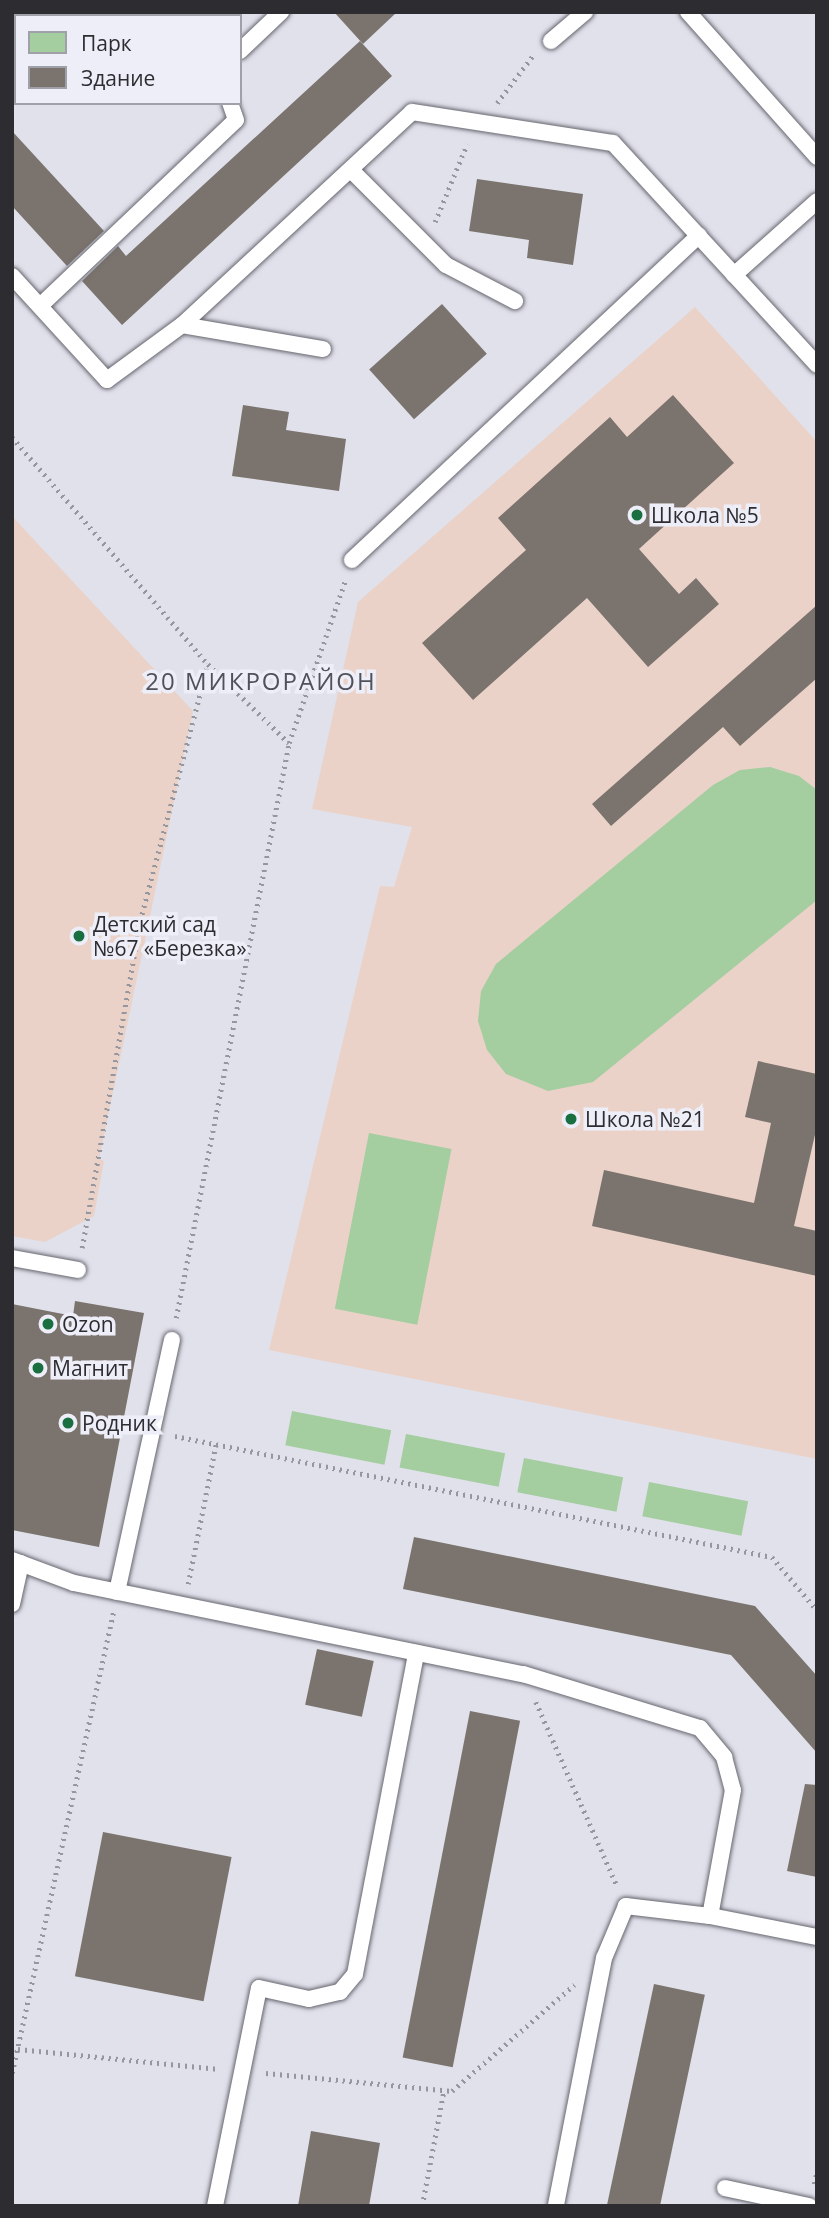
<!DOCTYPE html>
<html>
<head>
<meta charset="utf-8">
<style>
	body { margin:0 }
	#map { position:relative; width:829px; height:2218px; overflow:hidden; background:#e0e1eb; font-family:"Open Sans",sans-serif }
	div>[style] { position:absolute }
	.education>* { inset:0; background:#ead2c8 }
	.green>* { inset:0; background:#a4cda0; transform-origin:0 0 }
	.building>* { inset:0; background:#7b736d; transform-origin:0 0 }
	.path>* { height:4.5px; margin-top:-2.25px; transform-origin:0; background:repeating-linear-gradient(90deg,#96969e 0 2px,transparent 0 7px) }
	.roads { filter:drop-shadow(0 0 2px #66666f) drop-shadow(0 0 2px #66666f) }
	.lane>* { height:16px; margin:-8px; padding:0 8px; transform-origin:8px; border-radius:8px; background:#fff }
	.dots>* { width:19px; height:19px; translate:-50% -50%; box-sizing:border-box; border:4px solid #edeef8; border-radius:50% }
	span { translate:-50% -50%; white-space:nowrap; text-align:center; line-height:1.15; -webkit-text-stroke:7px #edeef8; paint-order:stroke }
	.poi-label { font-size:21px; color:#2d2d31 }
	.left { translate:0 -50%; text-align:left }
	.quarter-label { font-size:24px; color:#505159; letter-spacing:2px }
	.frame { position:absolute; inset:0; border:14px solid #2d2d31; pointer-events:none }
	.legend { position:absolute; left:14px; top:14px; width:228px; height:91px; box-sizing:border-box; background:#edeef8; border:2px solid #a0a1a8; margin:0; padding:9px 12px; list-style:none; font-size:21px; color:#2d2d31 }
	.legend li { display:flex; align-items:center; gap:14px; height:35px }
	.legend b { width:35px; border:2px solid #a0a1a8 }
</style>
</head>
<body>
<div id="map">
	<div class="education">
		<div style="clip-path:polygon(695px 307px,817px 442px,817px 1459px,269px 1350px,380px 886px,394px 887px,412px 827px,312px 809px,358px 602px)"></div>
		<div style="clip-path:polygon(12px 516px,193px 711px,99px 1159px,104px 1161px,94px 1216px,45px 1242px,12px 1236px)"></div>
	</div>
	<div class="green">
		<div style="clip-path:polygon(770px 767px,799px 776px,817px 790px,817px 900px,593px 1082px,548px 1091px,506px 1074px,487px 1050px,478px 1021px,481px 991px,496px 964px,713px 785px,740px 770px)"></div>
		<div style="left:369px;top:1133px;width:84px;height:179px;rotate:11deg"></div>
		<div style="left:292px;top:1411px;width:101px;height:35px;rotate:11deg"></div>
		<div style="left:406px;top:1434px;width:101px;height:34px;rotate:11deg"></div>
		<div style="left:524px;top:1458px;width:101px;height:35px;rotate:11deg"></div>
		<div style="left:649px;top:1482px;width:101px;height:35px;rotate:11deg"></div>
	</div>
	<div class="building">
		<div style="clip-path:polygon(334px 12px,397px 12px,363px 44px)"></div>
		<div style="clip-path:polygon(360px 41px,392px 76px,122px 325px,82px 281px,118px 246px,126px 256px)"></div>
		<div style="clip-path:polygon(12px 131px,104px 231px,67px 266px,12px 206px)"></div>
		<div style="clip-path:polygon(477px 179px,583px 194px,573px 265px,527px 258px,529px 240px,469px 231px)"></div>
		<div style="left:442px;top:304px;width:67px;height:98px;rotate:48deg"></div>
		<div style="clip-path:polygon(673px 395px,734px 463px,639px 549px,679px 594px,696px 578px,719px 604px,648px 667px,587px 598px,473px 700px,422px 643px,526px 550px,498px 518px,610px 417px,627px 437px)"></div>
		<div style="clip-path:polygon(243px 405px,289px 412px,286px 430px,346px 439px,339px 491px,232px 476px)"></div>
		<div style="clip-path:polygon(817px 605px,817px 678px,740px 746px,723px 727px,611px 826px,592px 804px)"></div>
		<div style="clip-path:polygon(758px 1061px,817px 1074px,817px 1126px,794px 1226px,817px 1231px,817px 1276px,592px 1226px,604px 1170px,754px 1203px,771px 1123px,745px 1117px)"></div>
		<div style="clip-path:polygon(75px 1301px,144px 1313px,99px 1547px,12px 1530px,12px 1304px,73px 1316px)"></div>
		<div style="clip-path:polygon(414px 1537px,755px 1606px,817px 1676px,817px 1753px,731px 1655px,403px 1589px)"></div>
		<div style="left:317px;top:1649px;width:58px;height:57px;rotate:12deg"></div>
		<div style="left:470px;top:1711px;width:51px;height:353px;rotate:11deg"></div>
		<div style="clip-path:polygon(805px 1784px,817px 1785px,817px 1877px,787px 1871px)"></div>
		<div style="left:103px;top:1832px;width:131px;height:147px;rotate:11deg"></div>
		<div style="left:654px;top:1984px;width:52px;height:227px;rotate:12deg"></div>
		<div style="clip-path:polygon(311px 2131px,380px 2143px,369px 2206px,298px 2206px)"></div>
	</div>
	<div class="path">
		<div style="left:497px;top:103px;width:61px;rotate:-52.9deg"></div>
		<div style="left:435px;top:222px;width:84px;rotate:-67.7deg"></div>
		<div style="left:12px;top:437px;width:300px;rotate:49.2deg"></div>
		<div style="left:208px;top:664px;width:113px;rotate:44.3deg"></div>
		<div style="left:82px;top:1248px;width:332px;rotate:-79.9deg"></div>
		<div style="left:140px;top:921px;width:266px;rotate:-75.2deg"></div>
		<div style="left:176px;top:1318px;width:586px;rotate:-78.88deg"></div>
		<div style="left:289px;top:743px;width:171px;rotate:-70.9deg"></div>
		<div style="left:175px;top:1436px;width:609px;rotate:11.46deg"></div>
		<div style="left:772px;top:1557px;width:70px;rotate:49.7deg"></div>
		<div style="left:188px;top:1584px;width:143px;rotate:-78.7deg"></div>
		<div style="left:536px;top:1702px;width:201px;rotate:66.2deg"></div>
		<div style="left:18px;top:2049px;width:202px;rotate:5.7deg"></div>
		<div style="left:12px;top:2073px;width:472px;rotate:-77.6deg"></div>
		<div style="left:266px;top:2073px;width:187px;rotate:5.5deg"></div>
		<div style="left:452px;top:2091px;width:162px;rotate:-41deg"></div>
		<div style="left:814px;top:2184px;width:13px;rotate:-77deg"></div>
		<div style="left:422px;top:2206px;width:118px;rotate:-79.3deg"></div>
	</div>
	<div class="roads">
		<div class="lane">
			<div style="left:168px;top:12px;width:5px;rotate:53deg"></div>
			<div style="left:688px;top:12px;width:194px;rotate:48.3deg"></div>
			<div style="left:551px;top:41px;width:45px;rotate:-40.5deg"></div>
			<div style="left:240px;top:51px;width:57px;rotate:-43.6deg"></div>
			<div style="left:352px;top:171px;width:133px;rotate:45deg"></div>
			<div style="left:446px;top:265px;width:78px;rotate:27.6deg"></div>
			<div style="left:734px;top:275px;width:111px;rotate:-41.7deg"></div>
			<div style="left:12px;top:276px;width:141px;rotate:47.6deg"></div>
			<div style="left:107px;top:380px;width:93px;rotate:-36.3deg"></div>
			<div style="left:182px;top:325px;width:313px;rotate:-42.8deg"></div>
			<div style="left:412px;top:112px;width:203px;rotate:8.8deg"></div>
			<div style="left:613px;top:143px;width:301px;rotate:47.4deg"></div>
			<div style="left:40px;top:306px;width:270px;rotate:-43.5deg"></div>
			<div style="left:236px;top:120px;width:18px;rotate:-109deg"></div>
			<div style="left:182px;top:325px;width:143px;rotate:9.7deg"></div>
			<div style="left:352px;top:560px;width:475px;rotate:-43.1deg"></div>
			<div style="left:12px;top:1258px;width:67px;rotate:10.3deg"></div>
			<div style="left:12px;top:1560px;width:66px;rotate:20.4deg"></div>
			<div style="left:74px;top:1583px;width:458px;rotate:11.5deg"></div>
			<div style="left:523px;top:1674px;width:185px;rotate:17deg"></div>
			<div style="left:700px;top:1728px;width:38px;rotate:50deg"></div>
			<div style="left:724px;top:1757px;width:34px;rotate:75deg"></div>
			<div style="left:733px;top:1790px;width:128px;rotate:100.3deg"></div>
			<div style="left:710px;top:1916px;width:85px;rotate:-173.2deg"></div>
			<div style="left:626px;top:1906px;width:56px;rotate:112.9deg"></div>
			<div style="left:604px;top:1958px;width:253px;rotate:101deg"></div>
			<div style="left:117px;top:1592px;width:258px;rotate:-77.7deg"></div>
			<div style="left:12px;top:1604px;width:42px;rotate:-77.6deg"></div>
			<div style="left:710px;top:1916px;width:109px;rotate:11.1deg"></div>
			<div style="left:725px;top:2188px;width:86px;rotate:12.1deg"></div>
			<div style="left:215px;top:2206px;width:222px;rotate:-78.6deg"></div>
			<div style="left:259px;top:1988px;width:51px;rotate:12.4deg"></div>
			<div style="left:309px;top:1999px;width:32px;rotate:-13deg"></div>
			<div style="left:340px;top:1992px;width:23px;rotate:-50deg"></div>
			<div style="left:355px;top:1974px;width:327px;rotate:-79.2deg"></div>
		</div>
	</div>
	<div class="dots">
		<div style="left:637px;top:515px;background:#1a6f41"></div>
		<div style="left:79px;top:936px;background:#1a6f41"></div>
		<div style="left:571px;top:1119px;background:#1a6f41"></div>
		<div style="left:48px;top:1324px;background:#1a6f41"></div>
		<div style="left:38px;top:1368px;background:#1a6f41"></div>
		<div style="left:68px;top:1423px;background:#1a6f41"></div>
	</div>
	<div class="poi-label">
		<span class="left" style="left:651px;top:515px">Школа №5</span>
		<span class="left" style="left:93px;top:936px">Детский сад<br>№67 «Березка»</span>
		<span class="left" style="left:585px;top:1119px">Школа №21</span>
		<span class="left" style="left:62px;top:1324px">Ozon</span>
		<span class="left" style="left:52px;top:1368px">Магнит</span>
		<span class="left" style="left:82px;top:1423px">Родник</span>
	</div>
	<div class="quarter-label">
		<span style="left:261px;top:681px">20 МИКРОРАЙОН</span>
	</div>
	<div class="frame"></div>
	<ul class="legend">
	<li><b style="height:19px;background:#a4cda0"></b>Парк</li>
	<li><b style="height:19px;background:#7b736d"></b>Здание</li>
	</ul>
</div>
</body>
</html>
